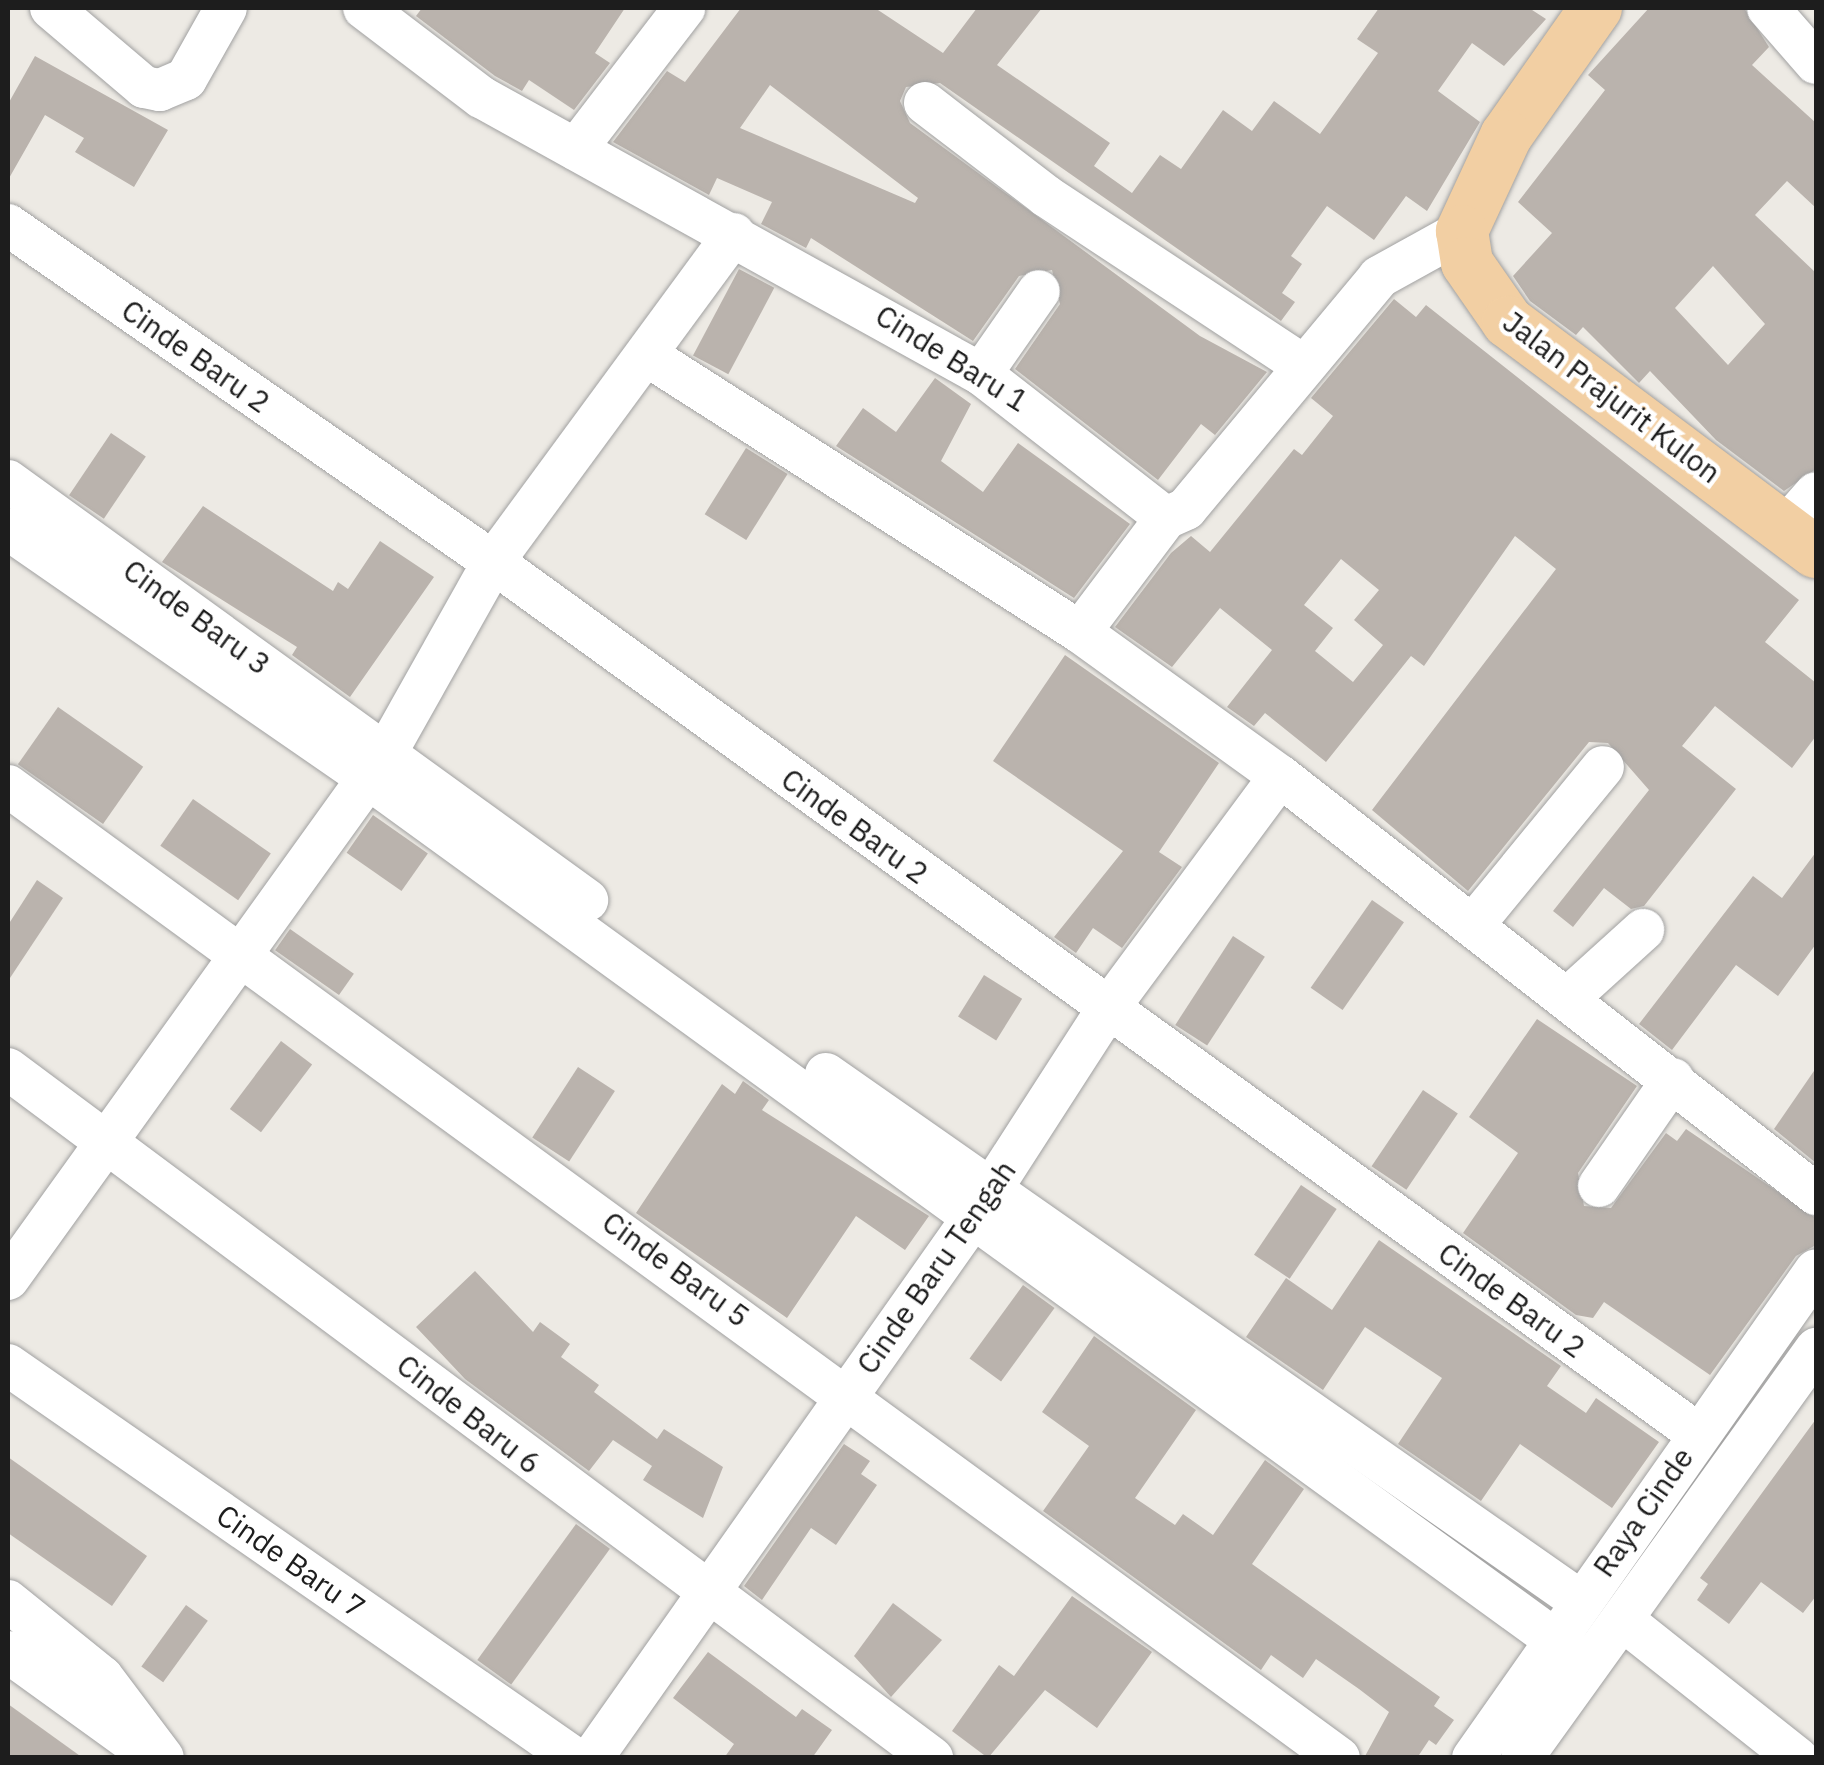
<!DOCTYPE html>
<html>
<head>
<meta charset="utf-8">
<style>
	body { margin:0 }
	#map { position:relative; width:1824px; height:1765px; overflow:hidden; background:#edeae4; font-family:"IBM Plex Sans",sans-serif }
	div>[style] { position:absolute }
	.building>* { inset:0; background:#bab3ad; transform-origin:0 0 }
	.roads { filter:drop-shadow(0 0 2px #a1a1a1) drop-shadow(0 0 2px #a1a1a1) }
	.minor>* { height:42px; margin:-21px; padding:0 21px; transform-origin:21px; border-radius:21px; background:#fff }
	.major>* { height:52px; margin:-26px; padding:0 26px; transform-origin:26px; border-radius:26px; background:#f2cfa3 }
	span { translate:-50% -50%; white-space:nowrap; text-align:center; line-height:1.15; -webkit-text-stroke:9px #fff; paint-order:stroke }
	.street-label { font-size:30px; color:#1d1d1d }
	.frame { position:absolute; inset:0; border:10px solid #1d1d1d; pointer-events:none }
</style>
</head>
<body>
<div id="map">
	<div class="building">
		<div style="clip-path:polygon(422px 8px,625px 8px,595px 53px,610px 63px,574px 110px,529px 80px,522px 91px,495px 76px,416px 16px)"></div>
		<div style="clip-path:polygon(evenodd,741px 8px,875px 8px,943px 53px,977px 8px,1042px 8px,997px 65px,1110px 143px,1094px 166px,1132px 193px,1160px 155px,1181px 169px,1223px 110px,1252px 131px,1274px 101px,1320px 134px,1378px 53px,1357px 39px,1379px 8px,1529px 8px,1546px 19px,1504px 66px,1472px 43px,1438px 91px,1480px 122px,1427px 211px,1406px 196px,1374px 240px,1327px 206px,1291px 256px,1302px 264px,1282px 293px,1295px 302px,1281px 321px,940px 83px,906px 87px,900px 101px,910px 123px,1200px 336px,1267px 372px,1215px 435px,1201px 424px,1158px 480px,1015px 369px,1060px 304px,1052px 270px,1019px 276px,973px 341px,811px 238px,806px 248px,761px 224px,772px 202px,717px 178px,709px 195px,613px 142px,667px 71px,685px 82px,741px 8px,770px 85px,918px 198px,915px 203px,740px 128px,770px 85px)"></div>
		<div style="clip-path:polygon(evenodd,1649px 8px,1744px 8px,1769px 47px,1752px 65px,1816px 123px,1816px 208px,1787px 181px,1755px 215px,1816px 273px,1816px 469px,1784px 491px,1716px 440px,1650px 371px,1639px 383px,1583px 327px,1576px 335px,1530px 301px,1513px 276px,1552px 233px,1518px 202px,1605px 90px,1588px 75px,1649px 8px,1713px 266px,1765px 324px,1728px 365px,1675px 308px,1713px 266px)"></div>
		<div style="clip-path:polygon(35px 56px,168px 130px,134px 187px,75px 152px,84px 138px,45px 115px,8px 180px,8px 104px)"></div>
		<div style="left:739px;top:269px;width:40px;height:98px;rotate:28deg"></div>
		<div style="clip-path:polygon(evenodd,1394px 299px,1416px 317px,1426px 305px,1799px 600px,1765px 642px,1816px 683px,1816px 736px,1792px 768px,1715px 706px,1682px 746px,1736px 789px,1644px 906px,1631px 909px,1604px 888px,1573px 927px,1553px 911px,1649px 790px,1608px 743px,1589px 742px,1468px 891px,1372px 810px,1556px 569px,1515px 536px,1424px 666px,1411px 656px,1326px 762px,1265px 713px,1254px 726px,1227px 707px,1272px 650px,1220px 608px,1172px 667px,1115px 627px,1171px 553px,1191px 536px,1210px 552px,1294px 449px,1302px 455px,1333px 416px,1311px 398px,1394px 299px,1341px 559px,1379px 590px,1354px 620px,1383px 645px,1353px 682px,1315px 651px,1333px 628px,1304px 605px,1341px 559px)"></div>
		<div style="clip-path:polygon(935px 378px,971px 404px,941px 461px,983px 492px,1018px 443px,1130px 524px,1074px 598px,836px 446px,863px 408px,896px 432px)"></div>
		<div style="left:111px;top:433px;width:42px;height:75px;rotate:34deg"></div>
		<div style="left:746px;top:448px;width:49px;height:78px;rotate:32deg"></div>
		<div style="clip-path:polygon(203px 506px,333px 591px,338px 582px,348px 589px,380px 541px,434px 577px,350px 697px,292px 655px,297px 647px,162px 562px)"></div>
		<div style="clip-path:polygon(1065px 655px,1219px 763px,1159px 852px,1182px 867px,1122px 948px,1093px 928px,1076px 953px,1054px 937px,1123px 851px,993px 761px)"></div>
		<div style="left:58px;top:707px;width:104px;height:70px;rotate:35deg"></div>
		<div style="left:193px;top:799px;width:95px;height:57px;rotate:35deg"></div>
		<div style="left:373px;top:815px;width:67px;height:46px;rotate:35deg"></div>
		<div style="clip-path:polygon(1816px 852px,1816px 944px,1778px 996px,1736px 965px,1672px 1050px,1639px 1024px,1753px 876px,1782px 898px)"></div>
		<div style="clip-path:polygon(37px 880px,63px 898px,8px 981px,8px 925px)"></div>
		<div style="left:1372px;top:900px;width:39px;height:107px;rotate:35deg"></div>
		<div style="left:290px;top:929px;width:78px;height:26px;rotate:35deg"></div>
		<div style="left:1233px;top:936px;width:38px;height:106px;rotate:33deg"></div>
		<div style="left:984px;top:975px;width:45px;height:49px;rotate:32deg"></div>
		<div style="clip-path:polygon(1537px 1019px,1637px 1086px,1578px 1173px,1584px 1206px,1611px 1208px,1666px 1133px,1677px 1141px,1686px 1129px,1816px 1218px,1816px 1245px,1796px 1256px,1710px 1375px,1604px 1302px,1593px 1318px,1576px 1315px,1463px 1233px,1518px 1153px,1469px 1117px)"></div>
		<div style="left:281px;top:1041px;width:39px;height:85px;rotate:37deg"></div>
		<div style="left:578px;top:1067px;width:44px;height:84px;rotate:33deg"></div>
		<div style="clip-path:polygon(1816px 1068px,1816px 1163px,1774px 1129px)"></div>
		<div style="clip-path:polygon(743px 1081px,769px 1100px,762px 1110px,929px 1216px,905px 1250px,856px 1216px,787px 1318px,636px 1213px,722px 1084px,735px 1094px)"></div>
		<div style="left:1423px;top:1090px;width:42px;height:92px;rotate:34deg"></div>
		<div style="left:1301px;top:1185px;width:43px;height:84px;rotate:34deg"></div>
		<div style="clip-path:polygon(1379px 1240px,1561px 1366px,1547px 1386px,1586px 1413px,1596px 1398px,1659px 1442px,1612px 1508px,1520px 1444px,1481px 1501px,1398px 1444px,1442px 1378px,1365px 1327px,1323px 1390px,1246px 1337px,1286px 1278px,1332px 1310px)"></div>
		<div style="clip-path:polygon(475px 1271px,533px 1332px,540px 1322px,570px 1344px,561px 1357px,599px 1385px,594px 1392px,657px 1439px,664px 1429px,723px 1467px,703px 1518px,643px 1480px,652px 1466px,613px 1440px,589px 1471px,465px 1379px,416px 1327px)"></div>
		<div style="left:1023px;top:1285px;width:39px;height:91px;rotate:36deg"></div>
		<div style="clip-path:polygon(1094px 1336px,1196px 1410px,1135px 1498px,1175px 1525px,1183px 1514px,1213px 1535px,1265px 1460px,1304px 1489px,1252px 1564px,1440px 1697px,1434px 1706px,1454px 1720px,1436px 1745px,1429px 1740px,1417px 1758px,1364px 1758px,1389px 1712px,1359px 1689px,1316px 1659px,1303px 1678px,1271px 1655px,1261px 1670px,1043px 1511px,1089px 1446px,1042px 1412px)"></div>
		<div style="clip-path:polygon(1816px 1419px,1816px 1596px,1803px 1613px,1761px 1582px,1729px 1624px,1697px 1600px,1708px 1584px,1700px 1578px)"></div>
		<div style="clip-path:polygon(844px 1444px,870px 1461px,861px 1474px,877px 1485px,836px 1545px,811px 1528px,762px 1600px,744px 1586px)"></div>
		<div style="clip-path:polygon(8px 1457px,147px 1556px,112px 1606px,8px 1533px)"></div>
		<div style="left:576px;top:1524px;width:42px;height:168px;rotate:36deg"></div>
		<div style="clip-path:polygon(1072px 1596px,1152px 1652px,1097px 1728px,1045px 1690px,988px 1758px,952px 1731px,999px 1665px,1014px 1676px)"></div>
		<div style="clip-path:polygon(893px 1603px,942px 1640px,891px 1697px,854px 1656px)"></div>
		<div style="left:186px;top:1605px;width:27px;height:76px;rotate:36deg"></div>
		<div style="clip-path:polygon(708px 1652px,796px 1717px,802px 1709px,832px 1730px,812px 1758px,724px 1758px,734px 1744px,673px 1698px)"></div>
		<div style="clip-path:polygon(8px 1704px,83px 1758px,8px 1758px)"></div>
	</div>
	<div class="roads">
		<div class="minor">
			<div style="left:51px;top:8px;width:122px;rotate:40.3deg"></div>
			<div style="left:144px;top:87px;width:16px;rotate:11deg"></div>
			<div style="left:160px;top:90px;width:28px;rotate:-23deg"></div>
			<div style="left:186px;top:79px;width:81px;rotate:-60.6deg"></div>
			<div style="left:364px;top:8px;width:147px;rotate:37.3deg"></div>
			<div style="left:481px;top:97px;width:572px;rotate:28.99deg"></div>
			<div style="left:981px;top:374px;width:234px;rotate:37.9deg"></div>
			<div style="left:1166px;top:518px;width:22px;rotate:-24deg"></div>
			<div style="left:1186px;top:509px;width:302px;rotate:-50.2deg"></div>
			<div style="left:1379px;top:277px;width:95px;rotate:-29deg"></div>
			<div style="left:1768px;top:8px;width:73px;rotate:48.9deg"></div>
			<div style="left:925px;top:103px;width:153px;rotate:37.5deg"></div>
			<div style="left:1046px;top:196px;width:307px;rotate:33.4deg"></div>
			<div style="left:576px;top:149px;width:178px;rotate:-52.5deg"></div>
			<div style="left:8px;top:225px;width:591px;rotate:34.79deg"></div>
			<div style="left:493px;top:562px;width:1487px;rotate:35.89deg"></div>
			<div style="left:648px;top:356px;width:513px;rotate:32.57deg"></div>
			<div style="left:1080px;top:632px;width:246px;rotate:35.8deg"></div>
			<div style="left:1280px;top:776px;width:680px;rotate:37.95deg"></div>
			<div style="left:981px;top:374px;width:101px;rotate:-55.1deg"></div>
			<div style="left:8px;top:481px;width:715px;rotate:35.89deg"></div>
			<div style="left:1786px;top:527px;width:45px;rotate:-48.6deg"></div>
			<div style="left:8px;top:529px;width:438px;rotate:34.7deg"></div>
			<div style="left:368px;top:778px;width:1506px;rotate:35.98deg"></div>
			<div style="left:1080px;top:632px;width:143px;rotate:-53deg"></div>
			<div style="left:8px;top:786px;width:1648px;rotate:36.14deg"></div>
			<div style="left:1474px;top:924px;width:203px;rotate:-50.6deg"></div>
			<div style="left:1567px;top:999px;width:103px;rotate:-42.2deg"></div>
			<div style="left:8px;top:1069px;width:1153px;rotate:36.71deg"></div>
			<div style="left:826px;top:1074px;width:920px;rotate:34.95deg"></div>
			<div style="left:1599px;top:1186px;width:130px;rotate:-55.3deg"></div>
			<div style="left:8px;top:1279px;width:648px;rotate:-54.3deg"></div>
			<div style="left:386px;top:753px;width:219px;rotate:-60.7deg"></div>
			<div style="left:493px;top:562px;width:407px;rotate:-53.7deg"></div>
			<div style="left:8px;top:1365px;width:689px;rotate:34.77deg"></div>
			<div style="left:8px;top:1601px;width:121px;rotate:39deg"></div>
			<div style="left:102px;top:1677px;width:101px;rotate:53deg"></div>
			<div style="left:1624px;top:1621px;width:221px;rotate:38.4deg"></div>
			<div style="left:8px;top:1652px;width:155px;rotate:35.8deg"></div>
			<div style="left:592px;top:1758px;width:663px;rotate:-54.82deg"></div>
			<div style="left:974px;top:1216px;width:245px;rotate:-57.2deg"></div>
			<div style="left:1107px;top:1010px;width:291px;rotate:-53.5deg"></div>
			<div style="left:1473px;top:1758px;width:596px;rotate:-54.9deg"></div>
			<div style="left:1522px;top:1758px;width:504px;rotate:-54.29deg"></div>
		</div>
		<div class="major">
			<div style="left:1596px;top:8px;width:156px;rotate:125.1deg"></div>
			<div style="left:1506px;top:136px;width:105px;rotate:114.9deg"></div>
			<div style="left:1462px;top:231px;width:32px;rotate:81deg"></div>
			<div style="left:1467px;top:263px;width:72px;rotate:55.2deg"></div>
			<div style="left:1508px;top:322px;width:384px;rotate:36.8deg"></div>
		</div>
	</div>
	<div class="street-label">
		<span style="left:196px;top:356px;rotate:35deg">Cinde Baru 2</span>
		<span style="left:952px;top:358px;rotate:32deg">Cinde Baru 1</span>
		<span style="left:1612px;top:397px;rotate:37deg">Jalan Prajurit Kulon</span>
		<span style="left:197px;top:617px;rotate:36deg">Cinde Baru 3</span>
		<span style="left:855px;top:826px;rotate:36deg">Cinde Baru 2</span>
		<span style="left:936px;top:1267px;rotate:-55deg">Cinde Baru Tengah</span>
		<span style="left:676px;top:1269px;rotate:36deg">Cinde Baru 5</span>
		<span style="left:1512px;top:1300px;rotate:36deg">Cinde Baru 2</span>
		<span style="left:469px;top:1414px;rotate:38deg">Cinde Baru 6</span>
		<span style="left:1643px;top:1512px;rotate:-55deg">Raya Cinde</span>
		<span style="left:291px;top:1561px;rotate:35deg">Cinde Baru 7</span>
	</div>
	<div class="frame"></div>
</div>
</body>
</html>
